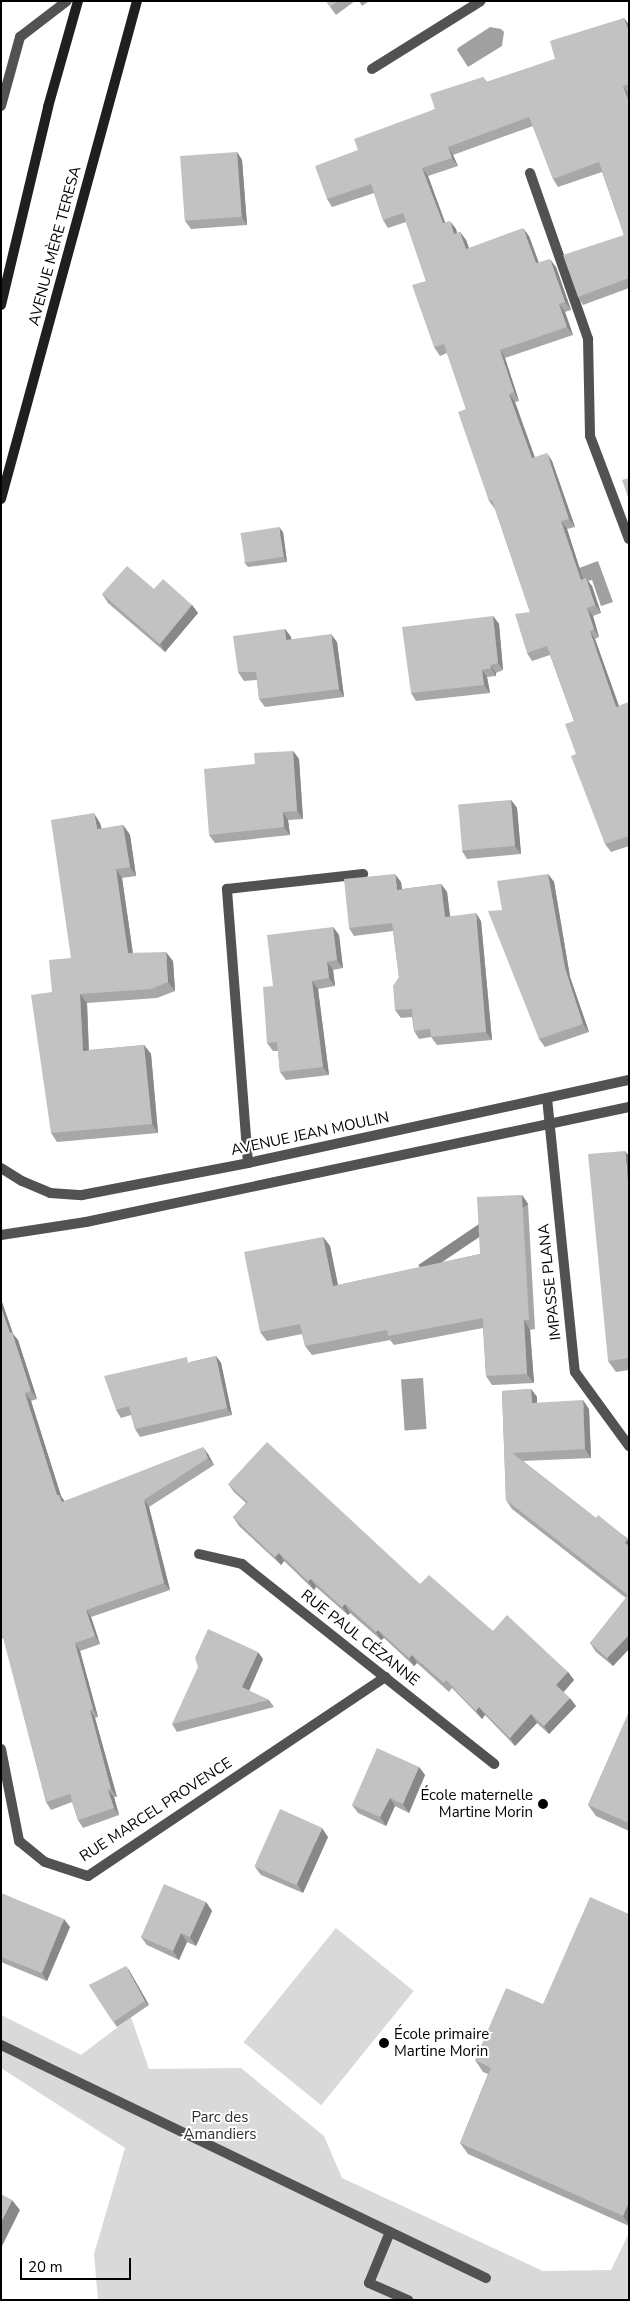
<!DOCTYPE html>
<html>
<head>
<meta charset="utf-8">
<style>
	body { margin:0 }
	#map { position:relative; width:630px; height:2301px; overflow:hidden; background:#fff; font-family:"Nunito Sans",sans-serif }
	div>[style] { position:absolute }
	.green>* { inset:0; background:#d9d9d9; transform-origin:0 0 }
	.water>* { inset:0; background:#a0a0a0; transform-origin:0 0 }
	.service>* { height:10px; margin:-5px; padding:0 5px; transform-origin:5px; border-radius:5px; background:#525252 }
	.minor>* { height:10px; margin:-5px; padding:0 5px; transform-origin:5px; border-radius:5px; background:#525252 }
	.tertiary>* { height:10px; margin:-5px; padding:0 5px; transform-origin:5px; border-radius:5px; background:#525252 }
	.secondary>* { height:10px; margin:-5px; padding:0 5px; transform-origin:5px; border-radius:5px; background:#1f1f1f }
	.wall>* { inset:0; background:#a7a7a7 }
	.shaded-wall>* { inset:0; background:#888; transform-origin:0 0 }
	.building>* { inset:0; background:#c2c2c2; transform-origin:0 0 }
	.dots>* { width:14px; height:14px; translate:-50% -50%; box-sizing:border-box; border:2px solid #fff; border-radius:50% }
	span { translate:-50% -50%; white-space:nowrap; text-align:center; line-height:1.15; -webkit-text-stroke:4px #fff; paint-order:stroke }
	.street-label { font-size:15px; color:#000 }
	.poi-label { font-size:15px; color:#000 }
	.right { translate:-100% -50%; text-align:right }
	.left { translate:0 -50%; text-align:left }
	.park-label { font-size:15px; color:#303030 }
	.frame { position:absolute; inset:0; border:2px solid #000; pointer-events:none }
	.scale { position:absolute; left:20px; top:2258px; width:111px; height:22px; box-sizing:border-box; border:2px solid #000; border-top:0; padding-left:6px; font-size:15px; line-height:18px; white-space:nowrap; color:#000; -webkit-text-stroke:4px #fff; paint-order:stroke }
</style>
</head>
<body>
<div id="map">
	<div class="green">
		<div style="left:336px;top:1928px;width:100px;height:147px;rotate:39deg"></div>
		<div style="clip-path:polygon(1px 2015px,81px 2055px,131px 2017px,149px 2069px,241px 2068px,324px 2136px,342px 2178px,543px 2271px,611px 2270px,629px 2233px,629px 2300px,98px 2300px,94px 2254px,125px 2148px,1px 2068px)"></div>
	</div>
	<div class="water">
		<div style="clip-path:polygon(490px 27px,501px 29px,504px 32px,502px 46px,468px 67px,457px 50px,458px 48px)"></div>
		<div style="clip-path:polygon(598px 561px,613px 602px,601px 606px,592px 580px,584px 582px,579px 568px)"></div>
		<div style="left:423px;top:1378px;width:51px;height:22px;rotate:86deg"></div>
	</div>
	<div class="service">
		<div style="left:248px;top:1163px;width:275px;rotate:-94.4deg"></div>
		<div style="left:227px;top:889px;width:137px;rotate:-6.3deg"></div>
		<div style="left:1px;top:2045px;width:538px;rotate:25.66deg"></div>
		<div style="left:390px;top:2232px;width:55px;rotate:112.4deg"></div>
		<div style="left:369px;top:2283px;width:43px;rotate:23.6deg"></div>
	</div>
	<div class="minor">
		<div style="left:372px;top:69px;width:128px;rotate:-32deg"></div>
		<div style="left:1px;top:106px;width:72px;rotate:-74.6deg"></div>
		<div style="left:20px;top:37px;width:59px;rotate:-37.5deg"></div>
		<div style="left:530px;top:173px;width:176px;rotate:70.7deg"></div>
		<div style="left:588px;top:339px;width:97px;rotate:88.8deg"></div>
		<div style="left:590px;top:436px;width:110px;rotate:69.3deg"></div>
		<div style="left:547px;top:1098px;width:275px;rotate:84.2deg"></div>
		<div style="left:575px;top:1372px;width:92px;rotate:53.9deg"></div>
		<div style="left:199px;top:1554px;width:44px;rotate:13.1deg"></div>
		<div style="left:242px;top:1564px;width:322px;rotate:38.4deg"></div>
		<div style="left:1px;top:1749px;width:94px;rotate:78.9deg"></div>
		<div style="left:19px;top:1841px;width:33px;rotate:39deg"></div>
		<div style="left:45px;top:1862px;width:45px;rotate:18deg"></div>
		<div style="left:88px;top:1876px;width:358px;rotate:-33.8deg"></div>
	</div>
	<div class="tertiary">
		<div style="left:1px;top:1168px;width:25px;rotate:32deg"></div>
		<div style="left:22px;top:1181px;width:30px;rotate:23deg"></div>
		<div style="left:50px;top:1193px;width:32px;rotate:4deg"></div>
		<div style="left:82px;top:1195px;width:169px;rotate:-10.9deg"></div>
		<div style="left:248px;top:1163px;width:390px;rotate:-12.3deg"></div>
		<div style="left:1px;top:1235px;width:86px;rotate:-8.7deg"></div>
		<div style="left:86px;top:1222px;width:555px;rotate:-11.96deg"></div>
	</div>
	<div class="secondary">
		<div style="left:1px;top:305px;width:204px;rotate:-76.6deg"></div>
		<div style="left:48px;top:107px;width:110px;rotate:-74.2deg"></div>
		<div style="left:1px;top:499px;width:516px;rotate:-74.73deg"></div>
	</div>
	<div class="wall">
		<div style="clip-path:polygon(326px 1px,355px 1px,336px 15px)"></div>
		<div style="clip-path:polygon(359px 1px,369px 1px,362px 6px)"></div>
		<div style="clip-path:polygon(624px 18px,629px 25px,629px 288px,583px 305px,578px 297px,624px 235px,602px 172px,558px 187px,553px 179px,533px 126px,453px 155px,458px 166px,428px 176px,445px 222px,456px 229px,457px 233px,460px 232px,466px 240px,469px 248px,529px 236px,539px 263px,556px 267px,571px 310px,565px 312px,573px 335px,505px 358px,519px 401px,515px 402px,534px 457px,552px 461px,575px 527px,567px 529px,583px 579px,592px 586px,601px 613px,593px 616px,599px 637px,595px 639px,619px 706px,629px 702px,629px 846px,611px 852px,605px 844px,576px 754px,574px 721px,550px 655px,532px 661px,527px 653px,530px 612px,495px 509px,489px 501px,466px 409px,447px 353px,440px 356px,434px 347px,426px 281px,406px 222px,388px 228px,383px 220px,374px 193px,332px 207px,327px 199px,358px 150px,435px 109px,483px 77px,487px 82px,555px 59px)"></div>
		<div style="clip-path:polygon(237px 152px,242px 160px,247px 225px,191px 229px,185px 221px)"></div>
		<div style="clip-path:polygon(283px 532px,287px 562px,248px 567px,244px 562px)"></div>
		<div style="clip-path:polygon(154px 589px,192px 605px,198px 613px,165px 652px,108px 603px,102px 594px)"></div>
		<div style="clip-path:polygon(493px 616px,499px 624px,503px 670px,496px 673px,496px 676px,487px 677px,490px 693px,416px 701px,411px 693px)"></div>
		<div style="clip-path:polygon(285px 629px,291px 637px,291px 639px,337px 642px,344px 697px,265px 707px,259px 699px,257px 680px,244px 681px,238px 672px)"></div>
		<div style="clip-path:polygon(293px 751px,299px 759px,303px 819px,288px 820px,290px 835px,215px 843px,209px 835px,255px 764px)"></div>
		<div style="clip-path:polygon(511px 800px,517px 808px,521px 854px,467px 859px,462px 851px)"></div>
		<div style="clip-path:polygon(100px 823px,102px 829px,123px 825px,130px 835px,136px 876px,122px 878px,133px 953px,173px 961px,175px 991px,157px 998px,87px 1003px,89px 1050px,144px 1045px,151px 1054px,158px 1133px,57px 1142px,51px 1133px,52px 992px,71px 958px)"></div>
		<div style="clip-path:polygon(548px 874px,554px 882px,570px 977px,589px 1032px,545px 1047px,539px 1039px,502px 910px)"></div>
		<div style="clip-path:polygon(401px 882px,402px 889px,441px 884px,447px 892px,450px 916px,481px 921px,492px 1040px,437px 1045px,431px 1037px,419px 1039px,414px 1031px,412px 1017px,401px 1018px,395px 1010px,399px 977px,393px 931px,354px 936px,349px 928px)"></div>
		<div style="clip-path:polygon(333px 927px,339px 935px,343px 968px,333px 970px,335px 986px,318px 989px,329px 1075px,286px 1080px,280px 1072px,278px 1051px,273px 1051px,267px 1043px,273px 986px)"></div>
		<div style="clip-path:polygon(629px 1156px,629px 1370px,616px 1372px,608px 1361px)"></div>
		<div style="clip-path:polygon(522px 1195px,528px 1204px,535px 1329px,530px 1330px,534px 1383px,492px 1385px,486px 1376px,483px 1328px,394px 1345px,390px 1340px,312px 1355px,305px 1346px,302px 1334px,267px 1341px,260px 1332px,323px 1237px,330px 1246px,338px 1285px,480px 1254px)"></div>
		<div style="clip-path:polygon(1px 1299px,13px 1334px,18px 1340px,37px 1399px,31px 1401px,61px 1496px,64px 1501px,208px 1454px,214px 1465px,149px 1507px,170px 1590px,91px 1617px,100px 1644px,80px 1651px,98px 1717px,95px 1718px,117px 1797px,114px 1797px,119px 1815px,83px 1828px,78px 1820px,72px 1802px,51px 1810px,46px 1802px,4px 1638px,1px 1638px)"></div>
		<div style="clip-path:polygon(216px 1356px,221px 1363px,232px 1415px,140px 1437px,135px 1429px,131px 1415px,121px 1418px,116px 1410px,190px 1362px)"></div>
		<div style="clip-path:polygon(531px 1389px,537px 1397px,537px 1403px,589px 1409px,591px 1458px,523px 1461px,596px 1518px,629px 1539px,629px 1649px,613px 1666px,596px 1652px,590px 1643px,626px 1598px,512px 1509px,506px 1500px,502px 1391px)"></div>
		<div style="clip-path:polygon(228px 1484px,420px 1584px,493px 1631px,568px 1672px,574px 1680px,563px 1692px,576px 1706px,549px 1734px,537px 1723px,515px 1746px,485px 1715px,482px 1719px,452px 1688px,449px 1692px,417px 1663px,414px 1666px,384px 1638px,381px 1640px,350px 1613px,348px 1615px,316px 1587px,314px 1590px,284px 1561px,281px 1565px,239px 1526px,233px 1517px,246px 1503px,234px 1492px)"></div>
		<div style="clip-path:polygon(263px 1659px,249px 1691px,269px 1700px,274px 1707px,177px 1732px,172px 1724px)"></div>
		<div style="clip-path:polygon(629px 1712px,629px 1831px,596px 1816px,588px 1805px)"></div>
		<div style="clip-path:polygon(419px 1767px,425px 1775px,409px 1813px,395px 1806px,386px 1826px,358px 1813px,352px 1805px)"></div>
		<div style="clip-path:polygon(328px 1837px,303px 1893px,261px 1875px,255px 1867px)"></div>
		<div style="clip-path:polygon(1px 1893px,70px 1927px,47px 1981px,1px 1962px)"></div>
		<div style="clip-path:polygon(206px 1902px,212px 1911px,196px 1946px,187px 1942px,179px 1960px,147px 1945px,141px 1937px)"></div>
		<div style="clip-path:polygon(629px 1914px,629px 2226px,468px 2154px,460px 2143px,488px 2074px,483px 2072px,475px 2060px,543px 2004px)"></div>
		<div style="clip-path:polygon(129px 1970px,149px 2005px,117px 2027px,89px 1985px)"></div>
	</div>
	<div class="shaded-wall">
		<div style="clip-path:polygon(624px 18px,629px 25px,629px 32px)"></div>
		<div style="clip-path:polygon(623px 86px,629px 95px,629px 102px)"></div>
		<div style="clip-path:polygon(448px 147px,453px 155px,458px 166px,452px 158px)"></div>
		<div style="clip-path:polygon(237px 152px,242px 160px,247px 225px,242px 217px)"></div>
		<div style="clip-path:polygon(422px 168px,428px 176px,448px 231px,443px 223px)"></div>
		<div style="clip-path:polygon(450px 221px,456px 229px,459px 242px,454px 234px)"></div>
		<div style="clip-path:polygon(523px 228px,529px 236px,542px 272px,536px 263px)"></div>
		<div style="clip-path:polygon(460px 232px,466px 240px,472px 257px,466px 249px)"></div>
		<div style="clip-path:polygon(550px 259px,556px 267px,571px 310px,565px 302px)"></div>
		<div style="clip-path:polygon(559px 304px,565px 312px,573px 335px,567px 327px)"></div>
		<div style="clip-path:polygon(500px 350px,505px 358px,519px 401px,514px 392px)"></div>
		<div style="clip-path:polygon(509px 394px,515px 402px,538px 466px,532px 458px)"></div>
		<div style="clip-path:polygon(547px 453px,552px 461px,575px 527px,569px 519px)"></div>
		<div style="clip-path:polygon(561px 521px,567px 529px,586px 588px,581px 580px)"></div>
		<div style="clip-path:polygon(279px 527px,283px 532px,287px 562px,284px 557px)"></div>
		<div style="clip-path:polygon(586px 578px,592px 586px,601px 613px,595px 605px)"></div>
		<div style="clip-path:polygon(192px 605px,198px 613px,165px 652px,160px 644px)"></div>
		<div style="clip-path:polygon(587px 608px,593px 616px,599px 637px,594px 629px)"></div>
		<div style="clip-path:polygon(493px 616px,499px 624px,503px 670px,498px 663px)"></div>
		<div style="clip-path:polygon(285px 629px,291px 637px,292px 648px,286px 640px)"></div>
		<div style="clip-path:polygon(590px 631px,595px 639px,622px 715px,616px 707px)"></div>
		<div style="clip-path:polygon(331px 634px,337px 642px,344px 697px,339px 689px)"></div>
		<div style="clip-path:polygon(490px 665px,496px 673px,496px 676px,491px 668px)"></div>
		<div style="clip-path:polygon(482px 670px,487px 677px,490px 693px,484px 685px)"></div>
		<div style="clip-path:polygon(293px 751px,299px 759px,303px 819px,297px 811px)"></div>
		<div style="clip-path:polygon(511px 800px,517px 808px,521px 854px,515px 846px)"></div>
		<div style="clip-path:polygon(283px 812px,288px 820px,290px 835px,284px 827px)"></div>
		<div style="clip-path:polygon(94px 813px,100px 823px,103px 838px,97px 829px)"></div>
		<div style="clip-path:polygon(123px 825px,130px 835px,136px 876px,130px 867px)"></div>
		<div style="clip-path:polygon(116px 869px,122px 878px,134px 962px,128px 953px)"></div>
		<div style="clip-path:polygon(395px 874px,401px 882px,403px 898px,397px 890px)"></div>
		<div style="clip-path:polygon(548px 874px,554px 882px,570px 977px,589px 1032px,583px 1024px,565px 968px)"></div>
		<div style="clip-path:polygon(441px 884px,447px 892px,451px 925px,445px 917px)"></div>
		<div style="clip-path:polygon(476px 913px,481px 921px,492px 1040px,486px 1032px)"></div>
		<div style="clip-path:polygon(333px 927px,339px 935px,343px 968px,337px 960px)"></div>
		<div style="clip-path:polygon(166px 952px,173px 961px,175px 991px,168px 982px)"></div>
		<div style="clip-path:polygon(327px 962px,333px 970px,335px 986px,329px 978px)"></div>
		<div style="clip-path:polygon(312px 981px,318px 989px,329px 1075px,323px 1067px)"></div>
		<div style="clip-path:polygon(80px 994px,87px 1003px,89px 1060px,83px 1051px)"></div>
		<div style="clip-path:polygon(144px 1045px,151px 1054px,158px 1133px,152px 1124px)"></div>
		<div style="clip-path:polygon(625px 1151px,629px 1156px,629px 1191px)"></div>
		<div style="left:522px;top:1195px;width:11px;height:125px;rotate:56deg"></div>
		<div style="clip-path:polygon(323px 1237px,330px 1246px,340px 1295px,333px 1286px)"></div>
		<div style="clip-path:polygon(1px 1299px,13px 1334px,18px 1340px,37px 1399px,31px 1391px,10px 1333px,1px 1307px)"></div>
		<div style="clip-path:polygon(524px 1320px,530px 1330px,534px 1383px,527px 1374px)"></div>
		<div style="clip-path:polygon(216px 1356px,221px 1363px,232px 1415px,227px 1408px)"></div>
		<div style="clip-path:polygon(531px 1389px,537px 1397px,537px 1412px,532px 1403px)"></div>
		<div style="clip-path:polygon(25px 1393px,31px 1401px,61px 1496px,65px 1502px,67px 1509px,57px 1495px)"></div>
		<div style="clip-path:polygon(583px 1400px,589px 1409px,591px 1458px,585px 1449px)"></div>
		<div style="clip-path:polygon(203px 1447px,208px 1454px,214px 1465px,208px 1458px)"></div>
		<div style="clip-path:polygon(144px 1500px,149px 1507px,170px 1590px,164px 1583px)"></div>
		<div style="clip-path:polygon(628px 1539px,629px 1539px,629px 1548px,625px 1543px)"></div>
		<div style="clip-path:polygon(279px 1553px,284px 1561px,281px 1565px,275px 1557px)"></div>
		<div style="clip-path:polygon(311px 1579px,316px 1587px,314px 1590px,308px 1581px)"></div>
		<div style="clip-path:polygon(345px 1604px,350px 1613px,348px 1615px,342px 1607px)"></div>
		<div style="clip-path:polygon(86px 1610px,91px 1617px,100px 1644px,95px 1636px)"></div>
		<div style="clip-path:polygon(378px 1630px,384px 1638px,381px 1640px,376px 1632px)"></div>
		<div style="clip-path:polygon(629px 1635px,629px 1649px,613px 1666px,607px 1658px)"></div>
		<div style="clip-path:polygon(75px 1643px,80px 1651px,98px 1717px,93px 1709px)"></div>
		<div style="clip-path:polygon(258px 1652px,263px 1659px,247px 1695px,242px 1687px)"></div>
		<div style="clip-path:polygon(412px 1655px,417px 1663px,414px 1666px,409px 1658px)"></div>
		<div style="clip-path:polygon(568px 1672px,574px 1680px,562px 1694px,556px 1685px)"></div>
		<div style="clip-path:polygon(570px 1698px,576px 1706px,549px 1734px,544px 1726px)"></div>
		<div style="clip-path:polygon(479px 1707px,485px 1715px,482px 1719px,476px 1711px)"></div>
		<div style="clip-path:polygon(90px 1710px,95px 1718px,117px 1797px,111px 1789px)"></div>
		<div style="clip-path:polygon(531px 1714px,537px 1723px,515px 1746px,510px 1738px)"></div>
		<div style="clip-path:polygon(419px 1767px,425px 1775px,409px 1813px,403px 1804px)"></div>
		<div style="clip-path:polygon(108px 1790px,114px 1797px,119px 1815px,114px 1808px)"></div>
		<div style="clip-path:polygon(390px 1798px,395px 1806px,386px 1826px,380px 1817px)"></div>
		<div style="clip-path:polygon(322px 1828px,328px 1837px,303px 1893px,297px 1884px)"></div>
		<div style="clip-path:polygon(206px 1902px,212px 1911px,196px 1946px,190px 1937px)"></div>
		<div style="clip-path:polygon(64px 1919px,70px 1927px,47px 1981px,42px 1973px)"></div>
		<div style="clip-path:polygon(181px 1933px,187px 1942px,179px 1960px,173px 1951px)"></div>
		<div style="clip-path:polygon(126px 1966px,129px 1970px,149px 2005px,145px 2001px)"></div>
		<div style="clip-path:polygon(12px 2200px,20px 2210px,1px 2248px,1px 2222px)"></div>
		<div style="clip-path:polygon(629px 2202px,629px 2225px,623px 2216px)"></div>
	</div>
	<div class="building">
		<div style="clip-path:polygon(326px 1px,338px 1px,330px 7px)"></div>
		<div style="clip-path:polygon(624px 18px,629px 32px,629px 84px,623px 86px,629px 102px,629px 278px,578px 297px,563px 255px,624px 235px,599px 162px,553px 179px,529px 117px,448px 147px,452px 158px,422px 168px,443px 223px,450px 221px,454px 234px,460px 232px,466px 249px,523px 228px,536px 263px,550px 259px,565px 302px,559px 304px,567px 327px,500px 350px,514px 392px,509px 394px,532px 458px,547px 453px,569px 519px,561px 521px,581px 580px,586px 578px,595px 605px,587px 608px,594px 629px,590px 631px,616px 707px,629px 702px,629px 836px,605px 844px,571px 756px,576px 754px,565px 724px,574px 721px,547px 646px,527px 653px,515px 614px,530px 612px,492px 500px,489px 501px,458px 412px,466px 409px,444px 344px,434px 347px,412px 285px,426px 281px,403px 213px,383px 220px,371px 184px,327px 199px,315px 166px,358px 150px,354px 139px,435px 109px,430px 94px,483px 77px,486px 82px,555px 59px,550px 41px)"></div>
		<div style="left:237px;top:152px;width:65px;height:57px;rotate:86deg"></div>
		<div style="clip-path:polygon(629px 478px,629px 500px,622px 480px)"></div>
		<div style="left:279px;top:527px;width:30px;height:39px;rotate:81deg"></div>
		<div style="clip-path:polygon(127px 566px,154px 589px,163px 579px,192px 605px,160px 644px,102px 594px)"></div>
		<div style="clip-path:polygon(493px 616px,498px 663px,490px 665px,491px 668px,482px 670px,484px 685px,411px 693px,402px 627px)"></div>
		<div style="clip-path:polygon(285px 629px,286px 640px,331px 634px,339px 689px,259px 699px,256px 672px,238px 672px,233px 636px)"></div>
		<div style="clip-path:polygon(293px 751px,297px 811px,283px 812px,284px 827px,209px 835px,204px 769px,255px 764px,254px 753px)"></div>
		<div style="left:511px;top:800px;width:46px;height:53px;rotate:85deg"></div>
		<div style="clip-path:polygon(94px 813px,97px 829px,123px 825px,130px 867px,116px 869px,128px 953px,166px 952px,168px 982px,151px 989px,80px 994px,83px 1051px,144px 1045px,152px 1124px,51px 1133px,31px 995px,52px 992px,49px 960px,71px 958px,51px 820px)"></div>
		<div style="clip-path:polygon(395px 874px,397px 890px,441px 884px,445px 917px,476px 913px,486px 1032px,431px 1037px,430px 1029px,414px 1031px,412px 1009px,395px 1010px,393px 986px,399px 977px,392px 923px,349px 928px,344px 879px)"></div>
		<div style="clip-path:polygon(548px 874px,565px 968px,583px 1024px,539px 1039px,488px 911px,502px 910px,497px 881px)"></div>
		<div style="clip-path:polygon(333px 927px,337px 960px,327px 962px,329px 978px,312px 981px,323px 1067px,280px 1072px,277px 1042px,267px 1043px,263px 987px,273px 986px,267px 935px)"></div>
		<div style="clip-path:polygon(625px 1151px,629px 1191px,629px 1358px,608px 1361px,588px 1154px)"></div>
		<div style="clip-path:polygon(522px 1195px,529px 1320px,524px 1320px,527px 1374px,486px 1376px,483px 1318px,388px 1336px,387px 1330px,305px 1346px,300px 1324px,260px 1332px,244px 1252px,323px 1237px,333px 1286px,480px 1254px,477px 1197px)"></div>
		<div style="clip-path:polygon(1px 1307px,10px 1333px,12px 1332px,31px 1391px,25px 1393px,57px 1495px,59px 1495px,62px 1502px,203px 1447px,208px 1458px,144px 1500px,164px 1583px,86px 1610px,95px 1636px,75px 1643px,93px 1709px,90px 1710px,111px 1789px,108px 1790px,114px 1808px,78px 1820px,70px 1794px,46px 1802px,1px 1630px)"></div>
		<div style="clip-path:polygon(216px 1356px,227px 1408px,135px 1429px,129px 1406px,116px 1410px,104px 1376px,187px 1357px,188px 1363px)"></div>
		<div style="clip-path:polygon(531px 1389px,532px 1403px,583px 1400px,585px 1449px,512px 1453px,596px 1518px,598px 1515px,628px 1539px,625px 1543px,629px 1546px,629px 1635px,607px 1658px,590px 1643px,628px 1595px,506px 1500px,502px 1391px)"></div>
		<div style="clip-path:polygon(267px 1442px,420px 1584px,429px 1575px,493px 1631px,507px 1615px,568px 1672px,556px 1685px,570px 1698px,544px 1726px,531px 1714px,510px 1738px,479px 1707px,476px 1711px,446px 1680px,444px 1683px,412px 1655px,409px 1658px,378px 1630px,376px 1632px,345px 1604px,342px 1607px,311px 1579px,308px 1581px,279px 1553px,275px 1557px,233px 1517px,248px 1502px,228px 1484px)"></div>
		<div style="clip-path:polygon(208px 1629px,258px 1652px,242px 1687px,269px 1700px,172px 1724px,198px 1667px,195px 1658px)"></div>
		<div style="clip-path:polygon(629px 1712px,629px 1823px,588px 1805px)"></div>
		<div style="clip-path:polygon(377px 1748px,419px 1767px,403px 1804px,390px 1798px,380px 1817px,352px 1805px)"></div>
		<div style="left:280px;top:1809px;width:46px;height:63px;rotate:24deg"></div>
		<div style="clip-path:polygon(164px 1884px,206px 1902px,190px 1937px,181px 1933px,173px 1951px,141px 1937px)"></div>
		<div style="clip-path:polygon(1px 1893px,64px 1919px,42px 1973px,1px 1957px)"></div>
		<div style="clip-path:polygon(590px 1897px,629px 1914px,629px 2202px,623px 2216px,460px 2143px,491px 2068px,475px 2060px,506px 1988px,543px 2004px)"></div>
		<div style="clip-path:polygon(126px 1966px,145px 2001px,113px 2022px,89px 1985px)"></div>
		<div style="clip-path:polygon(1px 2194px,12px 2200px,1px 2222px)"></div>
	</div>
	<div class="dots">
		<div style="left:543px;top:1804px;background:#000"></div>
		<div style="left:384px;top:2043px;background:#000"></div>
	</div>
	<div class="street-label">
		<span style="left:55px;top:246px;rotate:-75deg">AVENUE MÈRE TERESA</span>
		<span style="left:310px;top:1134px;rotate:-12deg">AVENUE JEAN MOULIN</span>
		<span style="left:550px;top:1282px;rotate:-96deg">IMPASSE PLANA</span>
		<span style="left:360px;top:1638px;rotate:38deg">RUE PAUL CÉZANNE</span>
		<span style="left:156px;top:1810px;rotate:-33deg">RUE MARCEL PROVENCE</span>
	</div>
	<div class="poi-label">
		<span class="right" style="left:533px;top:1804px">École maternelle<br>Martine Morin</span>
		<span class="left" style="left:394px;top:2043px">École primaire<br>Martine Morin</span>
	</div>
	<div class="park-label">
		<span style="left:220px;top:2126px">Parc des<br>Amandiers</span>
	</div>
	<div class="frame"></div>
	<div class="scale">20 m</div>
</div>
</body>
</html>
